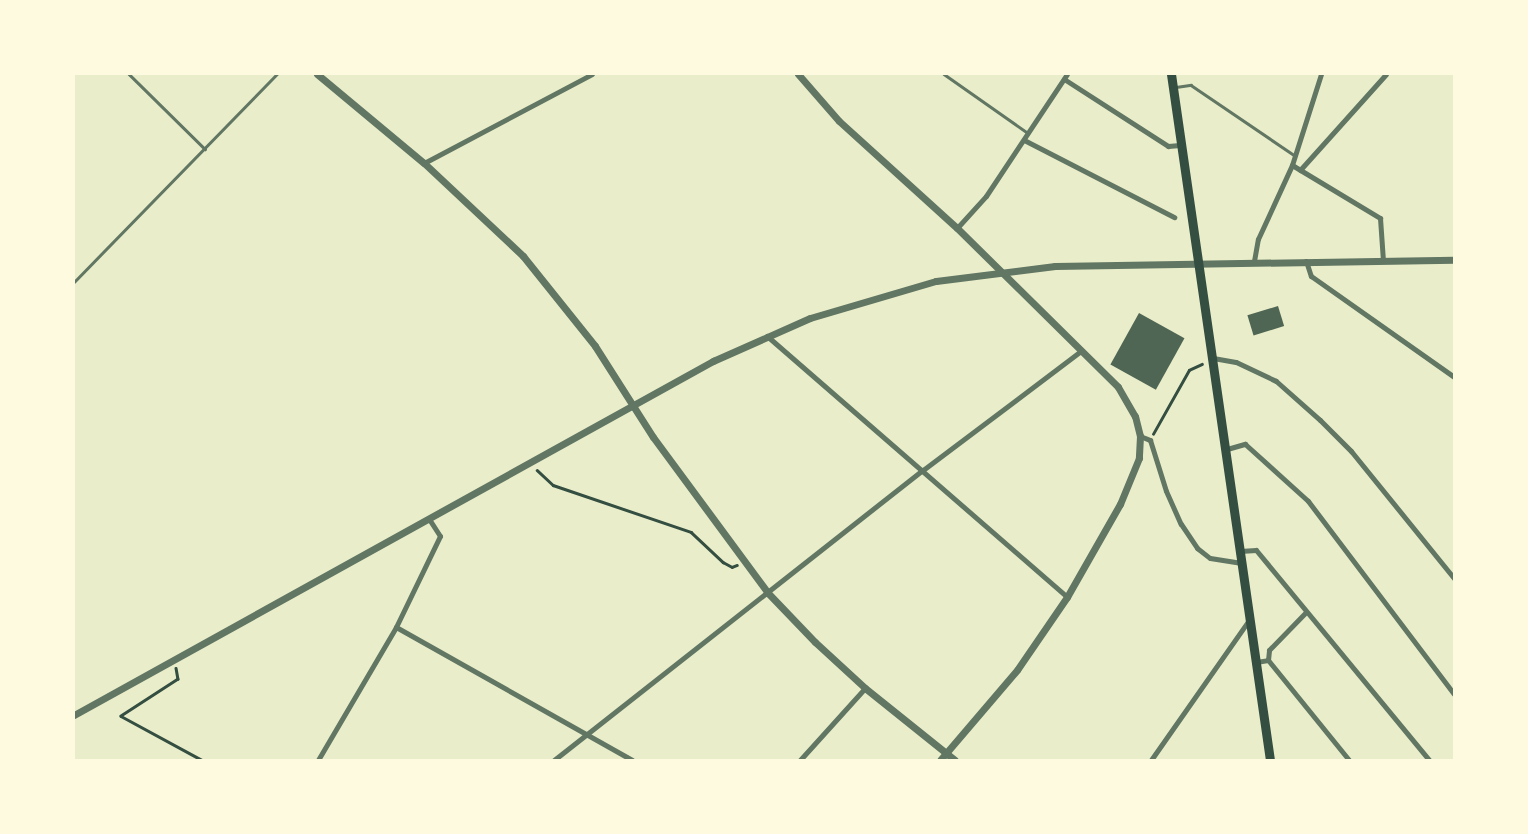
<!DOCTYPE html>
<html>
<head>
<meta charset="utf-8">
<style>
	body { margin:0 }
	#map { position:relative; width:1528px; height:834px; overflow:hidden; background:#e9edc9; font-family:"Times New Roman",serif }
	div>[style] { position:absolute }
	.building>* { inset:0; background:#4f6655; transform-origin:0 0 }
	.path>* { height:2.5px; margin:-1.25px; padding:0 1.25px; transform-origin:1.25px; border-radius:1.25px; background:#344e41 }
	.service>* { height:2.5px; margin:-1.25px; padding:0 1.25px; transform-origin:1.25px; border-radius:1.25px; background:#617663 }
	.minor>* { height:5px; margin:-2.5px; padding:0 2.5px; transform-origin:2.5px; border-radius:2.5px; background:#617663 }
	.tertiary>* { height:7px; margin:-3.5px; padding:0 3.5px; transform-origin:3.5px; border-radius:3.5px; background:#617663 }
	.primary>* { height:9px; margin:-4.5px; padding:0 4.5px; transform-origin:4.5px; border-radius:4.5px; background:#344e41 }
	span { translate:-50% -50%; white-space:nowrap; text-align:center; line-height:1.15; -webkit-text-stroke:5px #fefae0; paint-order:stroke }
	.frame { position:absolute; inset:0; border:75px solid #fefae0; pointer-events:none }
</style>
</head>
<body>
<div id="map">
	<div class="building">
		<div style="left:1278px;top:306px;width:21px;height:32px;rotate:73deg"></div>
		<div style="left:1139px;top:313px;width:52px;height:59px;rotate:29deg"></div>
	</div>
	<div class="path">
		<div style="left:1153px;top:434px;width:73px;rotate:-60.6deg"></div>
		<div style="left:1189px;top:370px;width:14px;rotate:-25deg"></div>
		<div style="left:537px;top:470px;width:22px;rotate:43deg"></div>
		<div style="left:553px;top:485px;width:146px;rotate:18.8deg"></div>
		<div style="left:691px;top:532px;width:44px;rotate:43.2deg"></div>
		<div style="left:723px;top:562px;width:10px;rotate:29deg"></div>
		<div style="left:732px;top:567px;width:5px;rotate:-22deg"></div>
		<div style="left:176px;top:668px;width:11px;rotate:80deg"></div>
		<div style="left:178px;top:679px;width:68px;rotate:147deg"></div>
		<div style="left:121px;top:716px;width:92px;rotate:28.5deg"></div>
	</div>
	<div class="service">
		<div style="left:129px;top:74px;width:107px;rotate:44.6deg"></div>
		<div style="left:944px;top:74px;width:103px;rotate:35.1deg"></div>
		<div style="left:1176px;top:87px;width:15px;rotate:-8deg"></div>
		<div style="left:1191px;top:85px;width:125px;rotate:34.2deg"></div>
		<div style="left:74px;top:282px;width:291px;rotate:-45.7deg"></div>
	</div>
	<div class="minor">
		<div style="left:1064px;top:79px;width:124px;rotate:32.8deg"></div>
		<div style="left:1168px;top:146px;width:12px;rotate:-5deg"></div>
		<div style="left:1024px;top:140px;width:169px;rotate:27.2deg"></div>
		<div style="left:424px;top:163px;width:190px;rotate:-27.9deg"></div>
		<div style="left:1292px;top:165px;width:103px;rotate:31.1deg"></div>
		<div style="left:1380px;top:218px;width:43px;rotate:86deg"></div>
		<div style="left:1300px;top:170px;width:129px;rotate:-48.1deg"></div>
		<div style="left:957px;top:228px;width:43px;rotate:-47.8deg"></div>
		<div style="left:986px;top:196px;width:146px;rotate:-56.4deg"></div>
		<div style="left:1254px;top:261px;width:22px;rotate:-80deg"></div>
		<div style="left:1258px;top:239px;width:81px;rotate:-65.3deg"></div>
		<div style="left:1292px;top:165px;width:96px;rotate:-72.3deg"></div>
		<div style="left:1306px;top:261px;width:16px;rotate:72deg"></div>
		<div style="left:1311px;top:276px;width:175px;rotate:35.2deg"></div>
		<div style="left:767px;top:336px;width:398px;rotate:41deg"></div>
		<div style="left:1213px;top:358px;width:23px;rotate:10deg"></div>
		<div style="left:1236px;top:362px;width:44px;rotate:25.4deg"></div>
		<div style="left:1276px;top:381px;width:59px;rotate:41.6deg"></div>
		<div style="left:1320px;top:420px;width:44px;rotate:45deg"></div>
		<div style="left:1351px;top:451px;width:164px;rotate:51deg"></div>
		<div style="left:1140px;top:436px;width:11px;rotate:22deg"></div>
		<div style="left:1150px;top:440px;width:53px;rotate:72.6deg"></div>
		<div style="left:1166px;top:491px;width:36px;rotate:66deg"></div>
		<div style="left:1181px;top:524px;width:29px;rotate:56deg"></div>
		<div style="left:1197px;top:548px;width:16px;rotate:38deg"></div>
		<div style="left:1210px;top:558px;width:32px;rotate:9deg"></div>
		<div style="left:1227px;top:449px;width:19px;rotate:-16deg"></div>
		<div style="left:1245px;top:444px;width:85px;rotate:42.1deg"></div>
		<div style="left:1308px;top:501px;width:242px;rotate:52.9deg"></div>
		<div style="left:1240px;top:551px;width:16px;rotate:-4deg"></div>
		<div style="left:1256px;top:550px;width:272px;rotate:50.5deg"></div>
		<div style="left:396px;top:627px;width:271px;rotate:29.4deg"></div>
		<div style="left:1268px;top:660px;width:10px;rotate:-84deg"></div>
		<div style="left:1269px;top:650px;width:52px;rotate:-45.8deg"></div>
		<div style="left:1256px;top:662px;width:12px;rotate:-9deg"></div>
		<div style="left:1268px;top:660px;width:129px;rotate:51deg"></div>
		<div style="left:318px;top:760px;width:154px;rotate:-59.6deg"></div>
		<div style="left:396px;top:627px;width:101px;rotate:-64.2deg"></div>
		<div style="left:440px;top:536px;width:20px;rotate:-123deg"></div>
		<div style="left:554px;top:760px;width:469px;rotate:-38.2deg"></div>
		<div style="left:923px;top:470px;width:198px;rotate:-37deg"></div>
		<div style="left:800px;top:760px;width:97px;rotate:-47.9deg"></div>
		<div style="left:1151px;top:760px;width:171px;rotate:-55deg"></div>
	</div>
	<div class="tertiary">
		<div style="left:317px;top:74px;width:139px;rotate:39.8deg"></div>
		<div style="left:424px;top:163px;width:136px;rotate:43.2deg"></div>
		<div style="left:523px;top:256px;width:115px;rotate:51.3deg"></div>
		<div style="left:595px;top:346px;width:108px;rotate:57.5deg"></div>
		<div style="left:653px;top:437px;width:194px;rotate:53.6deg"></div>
		<div style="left:768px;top:593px;width:68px;rotate:46.2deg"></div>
		<div style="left:815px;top:642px;width:68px;rotate:42.6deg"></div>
		<div style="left:865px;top:688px;width:115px;rotate:38.7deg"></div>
		<div style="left:798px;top:74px;width:62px;rotate:48.9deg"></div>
		<div style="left:839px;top:121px;width:159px;rotate:42.2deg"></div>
		<div style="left:957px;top:228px;width:226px;rotate:44.6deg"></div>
		<div style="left:1118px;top:387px;width:34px;rotate:60deg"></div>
		<div style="left:1135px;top:416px;width:21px;rotate:76deg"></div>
		<div style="left:1140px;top:436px;width:22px;rotate:93deg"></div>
		<div style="left:1139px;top:458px;width:50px;rotate:112.4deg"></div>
		<div style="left:1120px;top:504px;width:107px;rotate:119.7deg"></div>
		<div style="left:1067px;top:597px;width:88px;rotate:124.4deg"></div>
		<div style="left:1017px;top:670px;width:118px;rotate:130.5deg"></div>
		<div style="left:74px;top:715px;width:731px;rotate:-28.99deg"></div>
		<div style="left:713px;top:361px;width:106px;rotate:-23.9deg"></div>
		<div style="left:810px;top:318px;width:131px;rotate:-16.4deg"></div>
		<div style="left:936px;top:281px;width:120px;rotate:-7.2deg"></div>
		<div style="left:1055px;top:266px;width:399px;rotate:-0.9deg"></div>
	</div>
	<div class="primary">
		<div style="left:1171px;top:74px;width:693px;rotate:81.79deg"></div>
	</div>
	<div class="frame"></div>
</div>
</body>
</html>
